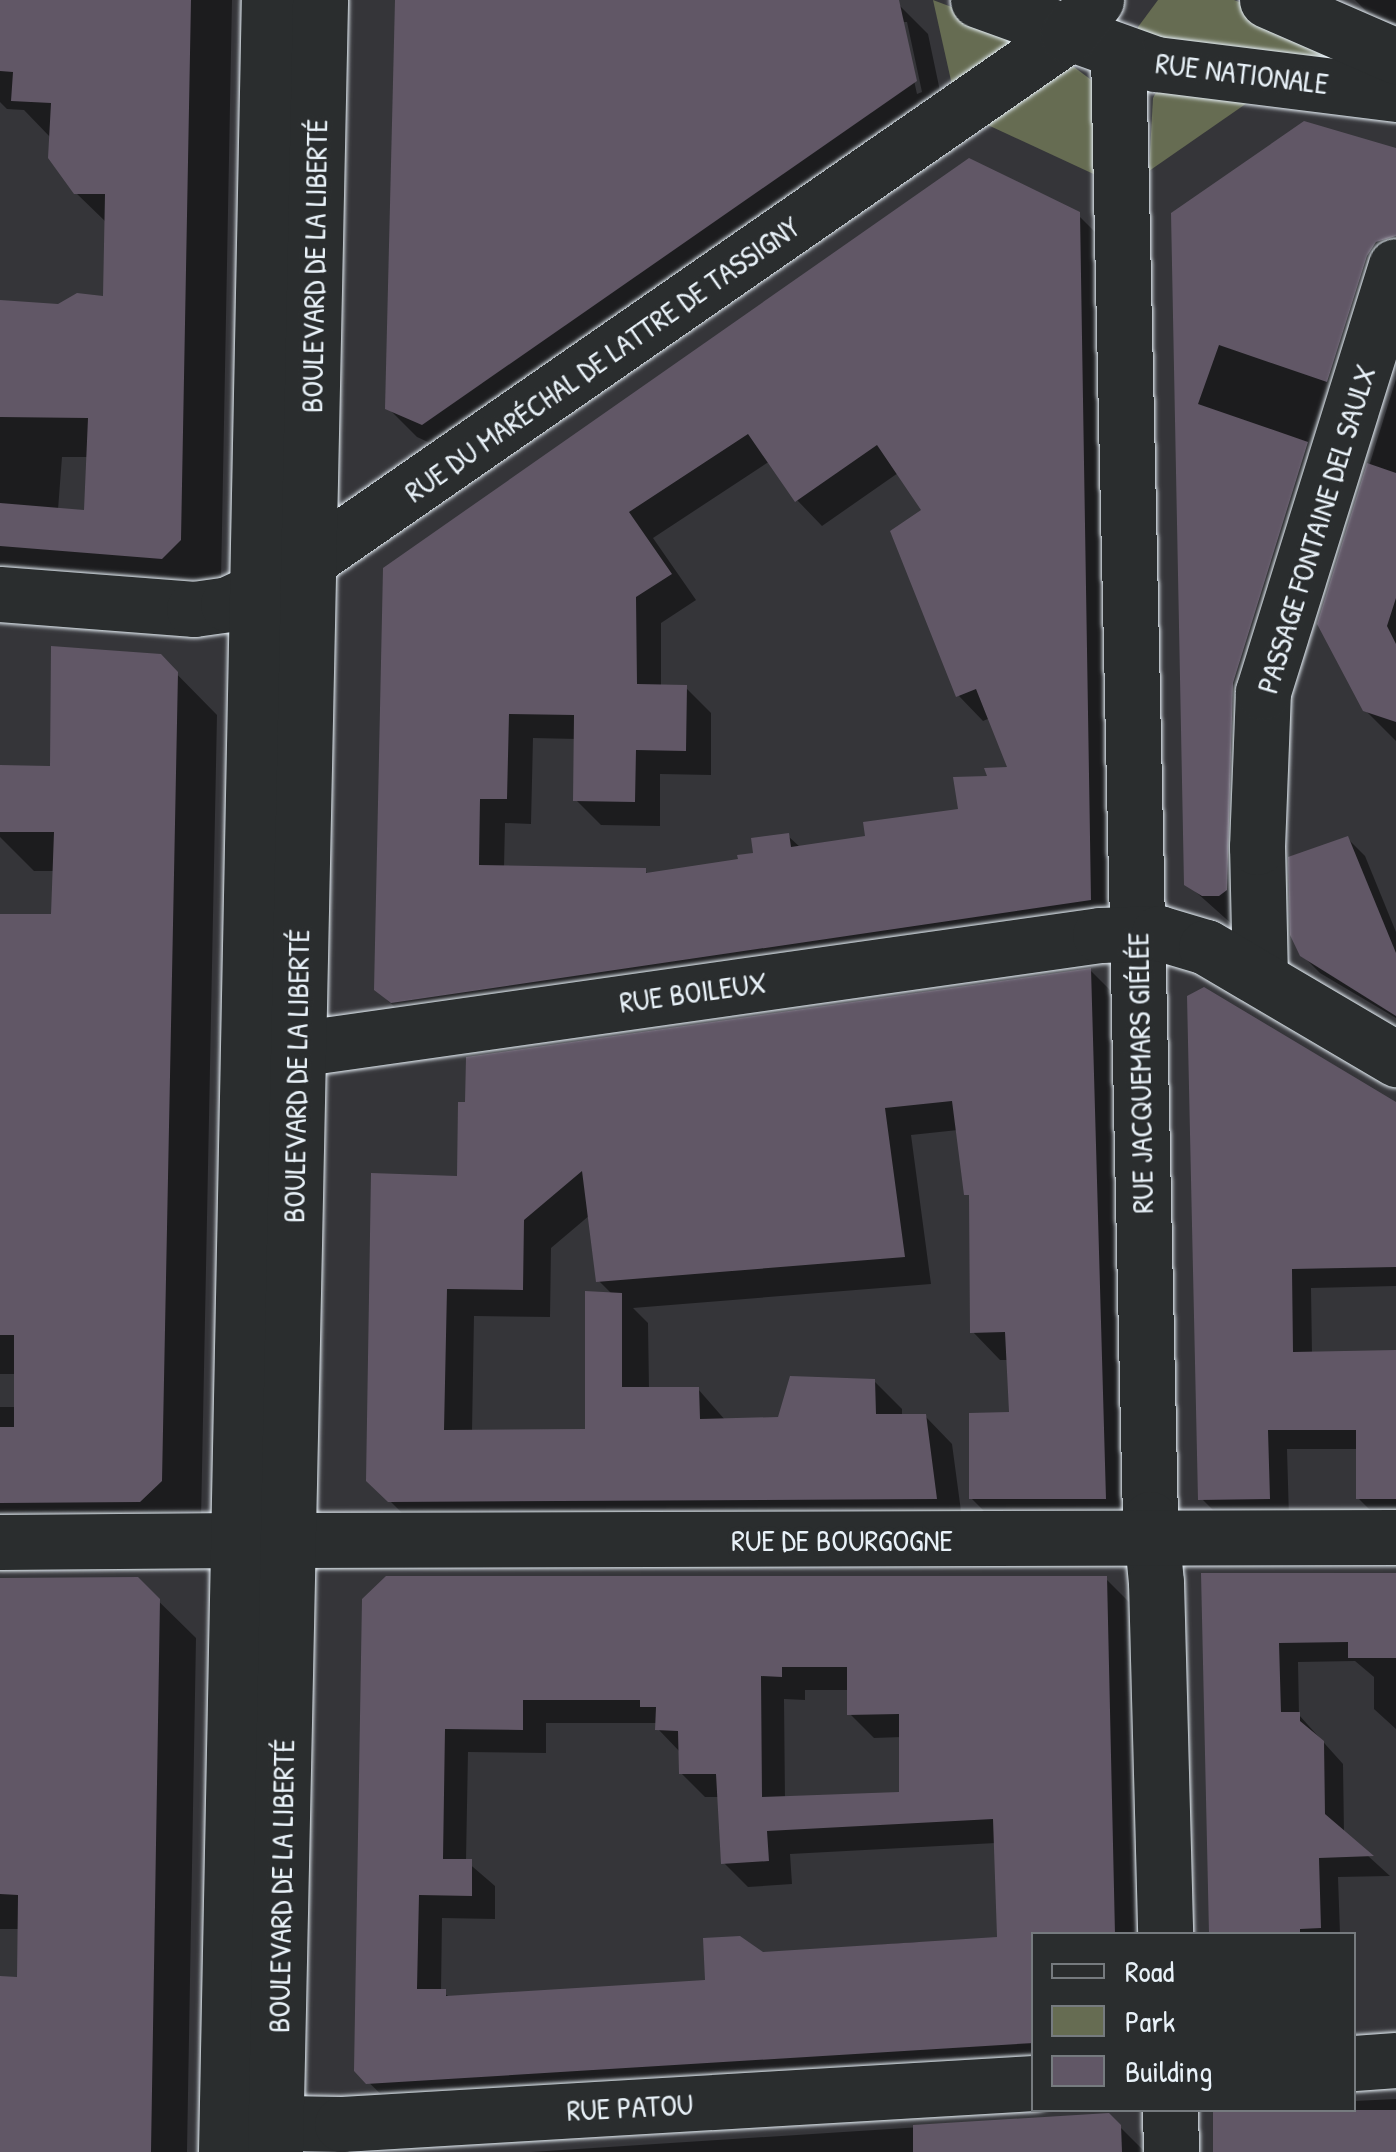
<!DOCTYPE html>
<html>
<head>
<meta charset="utf-8">
<style>
	body { margin:0 }
	#map { position:relative; width:1396px; height:2152px; overflow:hidden; background:#353539; font-family:"Patrick Hand",sans-serif }
	div>[style] { position:absolute }
	.green>* { inset:0; background:#666c52 }
	.shadow>* { inset:0; background:#0007 }
	.building>* { inset:0; background:#615766; transform-origin:0 0 }
	.roads { filter:drop-shadow(0 0 2px #e8f1f8) drop-shadow(0 0 2px #e8f1f8) }
	.minor>* { height:55px; margin:-27.5px; padding:0 27.5px; transform-origin:27.5px; border-radius:27.5px; background:#2a2d2e }
	.major>* { height:55px; margin:-27.5px; padding:0 27.5px; transform-origin:27.5px; border-radius:27.5px; background:#2a2d2e }
	span { translate:-50% -50%; white-space:nowrap; text-align:center; line-height:1.15; -webkit-text-stroke:9px #2a2d2e; paint-order:stroke }
	.street-label { font-size:30px; color:#e8f1f8 }
	.legend { position:absolute; left:1031px; top:1932px; width:325px; height:180px; box-sizing:border-box; background:#2a2d2e; border:2px solid #767b7f; margin:0; padding:12px 18px; list-style:none; font-size:30px; color:#e8f1f8 }
	.legend li { display:flex; align-items:center; gap:20px; height:50px }
	.legend b { width:50px; border:2px solid #767b7f }
</style>
</head>
<body>
<div id="map">
	<div class="green">
		<div style="clip-path:polygon(933px 0,1010px 29px,1015px 42px,952px 85px)"></div>
		<div style="clip-path:polygon(1158px 0,1234px 0,1354px 47px,1347px 71px,1138px 41px,1138px 27px)"></div>
		<div style="clip-path:polygon(1054px 67px,1074px 67px,1094px 82px,1100px 177px,977px 120px)"></div>
		<div style="clip-path:polygon(1160px 85px,1260px 94px,1149px 171px,1153px 98px)"></div>
	</div>
	<div class="shadow">
		<div style="clip-path:polygon(evenodd,0 0,232px 0,221px 582px,0 583px,0 303px,58px 306px,106px 299px,107px 223px,76px 193px,51px 138px,24px 110px,7px 109px,0 102px,0 0,62px 457px,89px 457px,87px 513px,58px 510px,62px 457px)"></div>
		<div style="clip-path:polygon(evenodd,397px 0,883px 0,898px 4px,928px 34px,944px 110px,452px 453px,417px 437px,388px 408px,397px 0,901px 22px,907px 22px,922px 92px,917px 94px,901px 22px)"></div>
		<div style="clip-path:polygon(1355px 0,1396px 0,1396px 23px,1371px 16px)"></div>
		<div style="clip-path:polygon(1396px 151px,1396px 287px,1262px 714px,1234px 926px,1187px 884px,1173px 214px)"></div>
		<div style="clip-path:polygon(evenodd,1078px 215px,1104px 241px,1115px 924px,403px 1015px,376px 989px,385px 570px,1078px 215px,770px 461px,797px 500px,822px 526px,898px 473px,924px 511px,958px 695px,983px 721px,990px 718px,1010px 769px,991px 779px,960px 811px,868px 838px,801px 848px,788px 836px,740px 861px,649px 875px,645px 871px,504px 868px,505px 823px,531px 824px,533px 738px,577px 739px,576px 800px,601px 825px,660px 826px,660px 774px,711px 775px,711px 713px,686px 688px,661px 687px,661px 623px,696px 600px,653px 538px,770px 461px)"></div>
		<div style="clip-path:polygon(1396px 379px,1396px 741px,1365px 710px,1320px 624px)"></div>
		<div style="clip-path:polygon(160px 657px,217px 715px,201px 1521px,0 1542px,0 1407px,16px 1407px,16px 1374px,0 1374px,0 916px,54px 917px,55px 871px,34px 871px,0 837px,0 768px,52px 769px)"></div>
		<div style="clip-path:polygon(1348px 839px,1365px 856px,1396px 932px,1396px 1018px,1320px 973px,1302px 955px)"></div>
		<div style="clip-path:polygon(evenodd,1090px 970px,1118px 998px,1132px 1526px,999px 1526px,971px 1498px,1011px 1414px,1009px 1360px,1000px 1360px,973px 1332px,971px 1199px,958px 1130px,911px 1135px,931px 1284px,633px 1308px,648px 1323px,649px 1389px,698px 1389px,726px 1421px,779px 1420px,874px 1381px,902px 1409px,902px 1417px,925px 1416px,952px 1444px,963px 1526px,418px 1529px,369px 1480px,460px 1179px,1090px 970px,590px 1215px,598px 1280px,613px 1295px,587px 1432px,472px 1432px,474px 1316px,550px 1317px,551px 1248px,590px 1215px)"></div>
		<div style="clip-path:polygon(1204px 989px,1396px 1105px,1396px 1286px,1311px 1288px,1312px 1354px,1396px 1353px,1396px 1517px,1378px 1518px,1358px 1498px,1358px 1449px,1287px 1449px,1289px 1518px,1221px 1518px,1201px 1498px)"></div>
		<div style="clip-path:polygon(1396px 1575px,1396px 1729px,1374px 1709px,1374px 1677px,1355px 1661px,1298px 1662px,1299px 1715px,1343px 1764px,1344px 1834px,1390px 1876px,1338px 1877px,1340px 1934px,1211px 1934px,1204px 1576px)"></div>
		<div style="clip-path:polygon(evenodd,1106px 1579px,1130px 1603px,1137px 1934px,1034px 1934px,1034px 2068px,393px 2106px,356px 2070px,364px 1600px,1106px 1579px,805px 1690px,850px 1690px,850px 1714px,874px 1738px,902px 1737px,902px 1795px,785px 1799px,784px 1699px,805px 1700px,805px 1690px,1106px 1579px,546px 1723px,658px 1723px,658px 1729px,681px 1753px,681px 1773px,705px 1797px,720px 1797px,724px 1863px,748px 1887px,792px 1884px,790px 1854px,996px 1843px,1000px 1952px,932px 1956px,918px 1942px,762px 1954px,708px 1983px,452px 1998px,441px 1992px,442px 1918px,495px 1919px,495px 1886px,466px 1861px,468px 1752px,546px 1753px,546px 1723px)"></div>
		<div style="clip-path:polygon(0 1580px,137px 1580px,196px 1638px,187px 2152px,0 2152px,0 1979px,20px 1979px,20px 1929px,0 1929px)"></div>
		<div style="clip-path:polygon(1396px 2099px,1396px 2152px,1216px 2152px,1215px 2110px,1354px 2110px,1354px 2101px)"></div>
		<div style="clip-path:polygon(1108px 2115px,1145px 2152px,531px 2152px)"></div>
	</div>
	<div class="building">
		<div style="clip-path:polygon(0 0,191px 0,181px 540px,162px 559px,0 546px,0 503px,84px 510px,88px 418px,0 417px,0 300px,58px 304px,77px 293px,103px 296px,105px 194px,74px 194px,48px 158px,51px 103px,11px 101px,13px 72px,0 71px)"></div>
		<div style="clip-path:polygon(395px 0,899px 0,917px 81px,422px 425px,385px 409px)"></div>
		<div style="clip-path:polygon(1304px 121px,1396px 148px,1396px 236px,1376px 242px,1367px 256px,1327px 382px,1219px 345px,1198px 404px,1308px 442px,1233px 683px,1227px 890px,1219px 896px,1202px 896px,1184px 885px,1171px 213px)"></div>
		<div style="clip-path:polygon(evenodd,969px 158px,1080px 212px,1091px 900px,391px 1003px,374px 990px,383px 568px,969px 158px,748px 434px,795px 502px,877px 445px,921px 510px,890px 531px,956px 697px,976px 689px,1007px 767px,984px 768px,987px 776px,953px 777px,958px 809px,863px 822px,865px 836px,791px 847px,789px 833px,751px 838px,753px 853px,737px 855px,738px 859px,646px 873px,646px 868px,479px 865px,480px 799px,507px 799px,509px 714px,574px 715px,573px 801px,635px 802px,636px 750px,686px 751px,687px 685px,637px 684px,636px 597px,672px 574px,629px 512px,748px 434px)"></div>
		<div style="clip-path:polygon(1367px 463px,1396px 473px,1396px 598px,1387px 626px,1396px 644px,1396px 722px,1363px 711px,1317px 624px)"></div>
		<div style="clip-path:polygon(51px 646px,161px 654px,178px 672px,162px 1481px,140px 1502px,0 1503px,0 1427px,14px 1427px,14px 1335px,0 1335px,0 914px,51px 914px,54px 832px,0 832px,0 765px,50px 766px)"></div>
		<div style="clip-path:polygon(1348px 836px,1396px 953px,1396px 1016px,1300px 956px,1290px 935px,1288px 857px)"></div>
		<div style="clip-path:polygon(1091px 968px,1106px 1499px,969px 1499px,969px 1413px,1009px 1412px,1005px 1332px,970px 1333px,969px 1195px,964px 1195px,952px 1101px,885px 1108px,905px 1257px,596px 1282px,582px 1171px,524px 1220px,523px 1290px,447px 1289px,444px 1430px,585px 1429px,585px 1291px,622px 1293px,622px 1387px,699px 1387px,700px 1419px,778px 1417px,790px 1376px,875px 1379px,876px 1414px,926px 1414px,937px 1499px,388px 1502px,366px 1481px,371px 1173px,457px 1176px,458px 1102px,465px 1102px,466px 1057px)"></div>
		<div style="clip-path:polygon(1204px 987px,1396px 1102px,1396px 1267px,1292px 1269px,1293px 1352px,1396px 1350px,1396px 1499px,1356px 1499px,1356px 1430px,1268px 1430px,1270px 1499px,1198px 1500px,1187px 996px)"></div>
		<div style="clip-path:polygon(1201px 1573px,1396px 1573px,1396px 1658px,1348px 1658px,1348px 1642px,1279px 1643px,1281px 1712px,1300px 1712px,1300px 1721px,1324px 1741px,1325px 1814px,1374px 1856px,1319px 1858px,1321px 1928px,1300px 1929px,1300px 1934px,1209px 1934px)"></div>
		<div style="clip-path:polygon(evenodd,386px 1576px,1107px 1576px,1115px 1934px,1034px 1934px,1034px 2043px,366px 2084px,354px 2071px,362px 1599px,386px 1576px,782px 1667px,847px 1667px,847px 1715px,899px 1714px,899px 1792px,762px 1797px,761px 1676px,782px 1677px,782px 1667px,386px 1576px,523px 1700px,640px 1700px,640px 1707px,656px 1707px,655px 1730px,678px 1731px,679px 1774px,716px 1774px,721px 1864px,769px 1861px,767px 1831px,993px 1819px,997px 1937px,763px 1952px,740px 1936px,703px 1938px,705px 1980px,446px 1996px,446px 1989px,417px 1989px,419px 1895px,472px 1896px,472px 1859px,443px 1859px,445px 1729px,523px 1730px,523px 1700px)"></div>
		<div style="clip-path:polygon(138px 1577px,160px 1599px,151px 2152px,0 2152px,0 1976px,17px 1977px,18px 1895px,0 1894px,0 1578px)"></div>
		<div style="left:1213px;top:2110px;width:183px;height:42px"></div>
		<div style="clip-path:polygon(1109px 2113px,1121px 2125px,1122px 2152px,913px 2152px,913px 2125px)"></div>
	</div>
	<div class="roads">
		<div class="minor">
			<div style="left:978px;top:0;width:189px;rotate:19.8deg"></div>
			<div style="left:1156px;top:64px;width:242px;rotate:7.1deg"></div>
			<div style="left:1267px;top:0;width:141px;rotate:23.5deg"></div>
			<div style="left:1118px;top:53px;width:1466px;rotate:88.75deg"></div>
			<div style="left:1150px;top:1519px;width:63px;rotate:84.6deg"></div>
			<div style="left:1156px;top:1582px;width:352px;rotate:88.5deg"></div>
			<div style="left:0;top:594px;width:195px;rotate:4.4deg"></div>
			<div style="left:194px;top:609px;width:34px;rotate:-8deg"></div>
			<div style="left:228px;top:604px;width:60px;rotate:-24.8deg"></div>
			<div style="left:282px;top:579px;width:956px;rotate:-34.69deg"></div>
			<div style="left:1068px;top:35px;width:45px;rotate:-51.3deg"></div>
			<div style="left:1260px;top:977px;width:130px;rotate:-91.3deg"></div>
			<div style="left:1257px;top:847px;width:155px;rotate:-87.8deg"></div>
			<div style="left:1263px;top:692px;width:446px;rotate:-72.7deg"></div>
			<div style="left:250px;top:1051px;width:46px;rotate:-2.5deg"></div>
			<div style="left:296px;top:1049px;width:812px;rotate:-8.07deg"></div>
			<div style="left:1100px;top:935px;width:59px;rotate:-1.9deg"></div>
			<div style="left:1159px;top:933px;width:49px;rotate:16.6deg"></div>
			<div style="left:1206px;top:947px;width:221px;rotate:30.5deg"></div>
			<div style="left:288px;top:1540px;width:1108px;rotate:-0.16deg"></div>
			<div style="left:0;top:1542px;width:238px;rotate:-0.5deg"></div>
			<div style="left:1354px;top:2063px;width:42px;rotate:-4.1deg"></div>
			<div style="left:1170px;top:2110px;width:42px;rotate:88.6deg"></div>
			<div style="left:229px;top:2122px;width:113px;rotate:1deg"></div>
			<div style="left:342px;top:2124px;width:693px;rotate:-3.39deg"></div>
		</div>
		<div class="major">
			<div style="left:226px;top:2152px;width:2152px;rotate:-88.86deg"></div>
			<div style="left:275px;top:2152px;width:2152px;rotate:-88.8deg"></div>
		</div>
	</div>
	<div class="street-label">
		<span style="left:1242px;top:73px;rotate:7deg">RUE NATIONALE</span>
		<span style="left:314px;top:266px;rotate:-89deg">BOULEVARD DE LA LIBERTÉ</span>
		<span style="left:602px;top:359px;rotate:-35deg">RUE DU MARÉCHAL DE LATTRE DE TASSIGNY</span>
		<span style="left:1316px;top:529px;rotate:-73deg">PASSAGE FONTAINE DEL SAULX</span>
		<span style="left:693px;top:992px;rotate:-8deg">RUE BOILEUX</span>
		<span style="left:1140px;top:1073px;rotate:-91deg">RUE JACQUEMARS GIÉLÉE</span>
		<span style="left:296px;top:1076px;rotate:-89deg">BOULEVARD DE LA LIBERTÉ</span>
		<span style="left:842px;top:1540px">RUE DE BOURGOGNE</span>
		<span style="left:281px;top:1886px;rotate:-89deg">BOULEVARD DE LA LIBERTÉ</span>
		<span style="left:630px;top:2107px;rotate:-3deg">RUE PATOU</span>
	</div>
	<ul class="legend">
	<li><b style="height:12px;background:#2a2d2e"></b>Road</li>
	<li><b style="height:28px;background:#666c52"></b>Park</li>
	<li><b style="height:28px;background:#615766"></b>Building</li>
	</ul>
</div>
</body>
</html>
